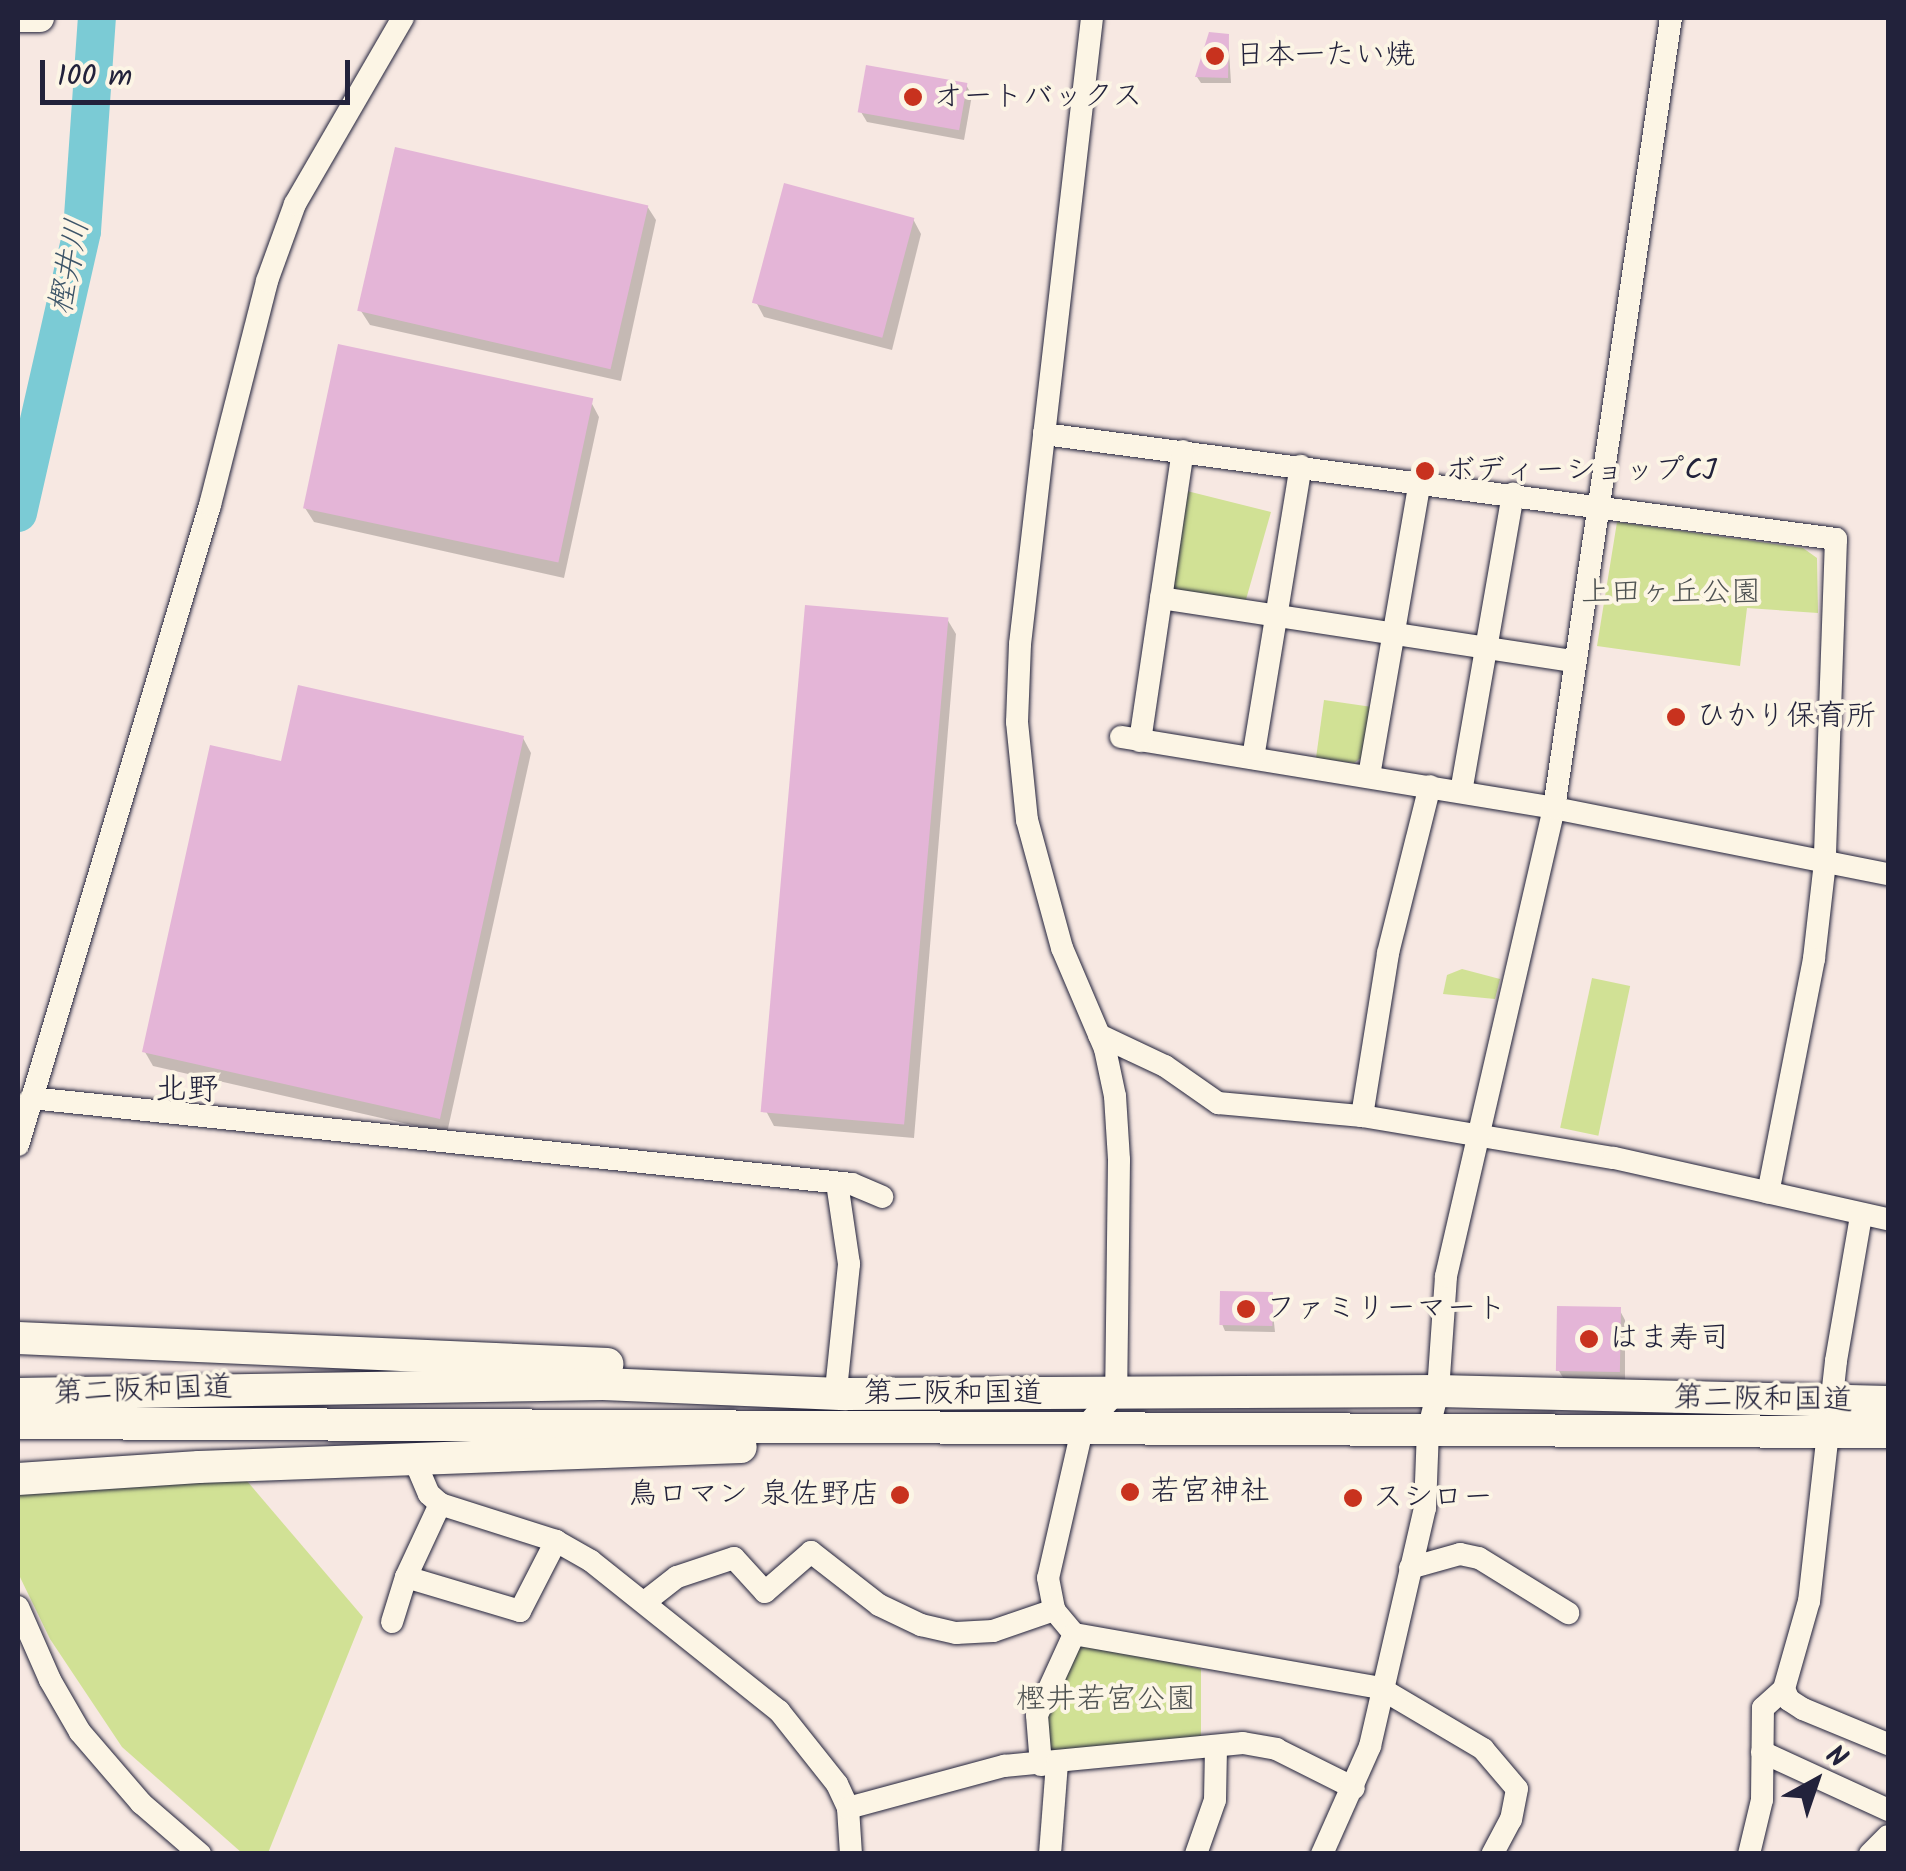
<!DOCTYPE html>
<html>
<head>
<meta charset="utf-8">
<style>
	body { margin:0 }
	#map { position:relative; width:1906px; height:1871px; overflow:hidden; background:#f7e8e2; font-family:Kalam,"Klee One",sans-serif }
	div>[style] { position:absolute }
	.green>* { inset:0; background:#d1e195; transform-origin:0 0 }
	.shadow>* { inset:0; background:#0003 }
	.river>* { height:38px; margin:-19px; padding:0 19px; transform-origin:19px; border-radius:19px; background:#7bcbd5 }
	.building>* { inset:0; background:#e4b5d7; transform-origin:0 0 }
	.minor-tunnel>* { height:22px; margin-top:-11px; transform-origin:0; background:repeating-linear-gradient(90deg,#ccc0c1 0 22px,transparent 0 33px) }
	.roads { filter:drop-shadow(0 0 2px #22223b) drop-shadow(0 0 2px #22223b) }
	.minor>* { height:22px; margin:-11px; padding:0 11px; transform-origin:11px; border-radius:11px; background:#fcf5e5 }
	.major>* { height:28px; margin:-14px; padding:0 14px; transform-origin:14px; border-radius:14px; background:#fcf5e5 }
	.highway>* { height:32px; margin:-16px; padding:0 16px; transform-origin:16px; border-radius:16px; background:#fcf5e5 }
	.dots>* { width:28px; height:28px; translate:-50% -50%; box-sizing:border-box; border:5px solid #fcf5e5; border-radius:50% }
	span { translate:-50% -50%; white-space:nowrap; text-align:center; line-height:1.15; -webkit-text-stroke:8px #fcf5e5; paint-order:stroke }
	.poi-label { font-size:30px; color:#22223b }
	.left { translate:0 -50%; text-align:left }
	.right { translate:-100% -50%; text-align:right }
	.park-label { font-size:30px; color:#4e5252 }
	.street-label { font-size:30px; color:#22223b }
	.water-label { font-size:32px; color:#3d5569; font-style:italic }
	.neighbourhood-label { font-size:32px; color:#22223b }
	.frame { position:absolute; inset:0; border:20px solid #22223b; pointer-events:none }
	.north { position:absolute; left:1766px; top:1731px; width:100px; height:100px; -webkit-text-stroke:8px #fcf5e5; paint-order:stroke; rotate:40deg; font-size:28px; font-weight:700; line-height:40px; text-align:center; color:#22223b }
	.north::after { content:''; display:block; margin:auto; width:35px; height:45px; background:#22223b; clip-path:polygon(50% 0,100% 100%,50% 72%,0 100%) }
	.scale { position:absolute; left:40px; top:60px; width:310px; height:45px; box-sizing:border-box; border:5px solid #22223b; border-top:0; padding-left:12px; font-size:30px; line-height:35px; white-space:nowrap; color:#22223b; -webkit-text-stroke:8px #fcf5e5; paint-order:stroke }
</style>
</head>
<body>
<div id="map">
	<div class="green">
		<div style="clip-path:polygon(1183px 490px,1271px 512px,1245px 603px,1169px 593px)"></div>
		<div style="clip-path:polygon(1617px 522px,1803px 548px,1817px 558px,1818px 613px,1747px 608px,1740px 666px,1597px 646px)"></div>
		<div style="clip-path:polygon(1324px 700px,1372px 707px,1365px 755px,1354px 763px,1316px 758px)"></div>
		<div style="clip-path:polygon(1462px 969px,1500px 979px,1495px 999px,1443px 994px,1447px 975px)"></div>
		<div style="left:1592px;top:978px;width:39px;height:153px;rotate:12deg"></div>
		<div style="clip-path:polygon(241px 1474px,363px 1617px,268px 1853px,242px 1853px,122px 1747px,50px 1639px,18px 1573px,18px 1487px)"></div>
		<div style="clip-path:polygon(1080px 1642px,1201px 1669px,1201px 1742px,1048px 1756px,1044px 1711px)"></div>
	</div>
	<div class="shadow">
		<div style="clip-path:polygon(1228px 36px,1231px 83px,1201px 83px,1197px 77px)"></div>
		<div style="clip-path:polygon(966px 85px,972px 95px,964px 140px,867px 122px,861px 112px)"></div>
		<div style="clip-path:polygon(647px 206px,656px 220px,621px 381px,370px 325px,361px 311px)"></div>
		<div style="clip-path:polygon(913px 219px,921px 234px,892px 350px,764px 317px,756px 302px)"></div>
		<div style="clip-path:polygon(591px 402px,599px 417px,564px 578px,314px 522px,305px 508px)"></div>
		<div style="clip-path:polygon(947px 619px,956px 634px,914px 1138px,774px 1126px,766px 1111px)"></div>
		<div style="clip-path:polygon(523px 738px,531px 753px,447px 1133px,153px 1066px,145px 1052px,283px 764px)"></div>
		<div style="clip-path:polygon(1271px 1295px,1275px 1332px,1225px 1331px,1222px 1324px)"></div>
		<div style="clip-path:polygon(1619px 1309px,1625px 1320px,1625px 1382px,1565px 1381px,1559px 1371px)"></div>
	</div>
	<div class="river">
		<div style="left:18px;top:513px;width:289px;rotate:-77.2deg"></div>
		<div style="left:82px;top:231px;width:214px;rotate:-86deg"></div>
	</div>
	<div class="building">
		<div style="clip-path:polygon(1209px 32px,1229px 34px,1228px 78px,1195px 77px)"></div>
		<div style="left:866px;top:65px;width:103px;height:48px;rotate:10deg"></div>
		<div style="left:395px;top:147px;width:260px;height:168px;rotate:13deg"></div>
		<div style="left:784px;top:183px;width:135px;height:124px;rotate:15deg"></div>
		<div style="left:338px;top:344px;width:261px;height:168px;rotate:12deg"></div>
		<div style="left:805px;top:605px;width:144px;height:509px;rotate:5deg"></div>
		<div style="clip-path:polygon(298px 685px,524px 736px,440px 1119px,142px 1052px,210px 745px,281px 761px)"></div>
		<div style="left:1220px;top:1291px;width:53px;height:34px;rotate:1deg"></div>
		<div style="left:1557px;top:1306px;width:64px;height:65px;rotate:1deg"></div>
	</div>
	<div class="minor-tunnel">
		<div style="left:200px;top:1437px;width:66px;rotate:-89.1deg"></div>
	</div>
	<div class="roads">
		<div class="minor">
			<div style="left:1092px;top:18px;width:630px;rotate:96.56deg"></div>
			<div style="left:1020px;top:644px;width:78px;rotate:92.2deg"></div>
			<div style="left:1017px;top:722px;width:99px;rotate:84.2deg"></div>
			<div style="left:1027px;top:820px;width:133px;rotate:74.7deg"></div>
			<div style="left:1062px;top:948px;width:110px;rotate:66.9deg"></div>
			<div style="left:1105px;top:1049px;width:48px;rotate:78deg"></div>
			<div style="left:1115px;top:1096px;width:64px;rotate:86.4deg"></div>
			<div style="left:1119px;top:1160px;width:233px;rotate:90.7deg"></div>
			<div style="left:1116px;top:1393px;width:50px;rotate:132.6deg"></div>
			<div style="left:1082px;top:1430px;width:152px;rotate:102.9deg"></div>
			<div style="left:1048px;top:1578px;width:33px;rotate:79deg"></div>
			<div style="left:1054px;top:1610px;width:31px;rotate:50deg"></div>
			<div style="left:1074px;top:1634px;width:311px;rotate:10deg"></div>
			<div style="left:1380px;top:1688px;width:120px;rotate:30.6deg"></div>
			<div style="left:1483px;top:1749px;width:52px;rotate:49.6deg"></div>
			<div style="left:1517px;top:1789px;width:31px;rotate:101deg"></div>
			<div style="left:1511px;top:1819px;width:40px;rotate:118deg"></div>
			<div style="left:1044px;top:434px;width:799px;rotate:7.55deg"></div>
			<div style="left:1836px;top:539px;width:323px;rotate:92deg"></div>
			<div style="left:1825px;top:862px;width:98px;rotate:96.5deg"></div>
			<div style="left:1814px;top:959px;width:238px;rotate:101.1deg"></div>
			<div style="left:1161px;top:598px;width:419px;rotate:8.7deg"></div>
			<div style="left:1121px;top:737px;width:439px;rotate:9.3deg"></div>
			<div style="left:1554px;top:808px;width:340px;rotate:11.2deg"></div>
			<div style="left:1140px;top:741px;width:293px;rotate:-81.6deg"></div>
			<div style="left:1253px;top:758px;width:296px;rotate:-80.7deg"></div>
			<div style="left:1369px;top:776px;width:298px;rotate:-80.2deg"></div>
			<div style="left:1461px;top:792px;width:303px;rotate:-80.1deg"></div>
			<div style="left:1099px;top:1035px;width:73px;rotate:25.2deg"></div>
			<div style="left:1165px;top:1066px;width:65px;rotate:34.9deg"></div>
			<div style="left:1218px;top:1103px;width:145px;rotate:5.2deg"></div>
			<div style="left:1362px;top:1116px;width:255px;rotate:9.5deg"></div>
			<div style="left:1614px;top:1158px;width:281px;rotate:12.6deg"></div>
			<div style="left:31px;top:1098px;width:825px;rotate:5.98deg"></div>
			<div style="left:852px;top:1184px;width:33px;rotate:23deg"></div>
			<div style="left:1362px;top:1116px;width:165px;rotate:-80.9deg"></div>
			<div style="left:1388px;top:953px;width:172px;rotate:-75.9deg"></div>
			<div style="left:18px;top:1145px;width:668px;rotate:-73.3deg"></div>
			<div style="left:210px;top:505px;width:231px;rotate:-75.7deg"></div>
			<div style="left:267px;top:281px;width:82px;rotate:-70deg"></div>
			<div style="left:295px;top:204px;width:215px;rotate:-59.9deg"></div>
			<div style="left:1861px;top:1216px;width:147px;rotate:99.8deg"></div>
			<div style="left:1836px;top:1361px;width:242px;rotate:96.4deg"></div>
			<div style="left:1809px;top:1601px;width:91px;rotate:105.9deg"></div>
			<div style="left:1784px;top:1689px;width:12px;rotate:66deg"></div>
			<div style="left:1789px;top:1700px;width:17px;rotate:33deg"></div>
			<div style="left:1803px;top:1709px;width:92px;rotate:22.4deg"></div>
			<div style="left:836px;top:1390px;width:127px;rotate:-84.1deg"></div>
			<div style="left:849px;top:1264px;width:82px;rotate:-98.4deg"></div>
			<div style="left:414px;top:1459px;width:38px;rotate:67deg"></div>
			<div style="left:429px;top:1494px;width:15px;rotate:42deg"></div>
			<div style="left:440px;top:1504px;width:122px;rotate:17.7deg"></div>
			<div style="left:556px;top:1541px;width:40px;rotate:29.7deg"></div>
			<div style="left:591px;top:1561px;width:241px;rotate:38.6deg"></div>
			<div style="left:779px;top:1711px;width:93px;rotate:51.5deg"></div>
			<div style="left:837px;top:1784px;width:26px;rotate:65deg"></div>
			<div style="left:848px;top:1808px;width:46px;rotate:86.3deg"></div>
			<div style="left:1410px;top:1568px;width:52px;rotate:-15.6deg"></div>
			<div style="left:1460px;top:1554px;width:19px;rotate:12deg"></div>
			<div style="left:1479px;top:1558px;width:105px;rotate:31.7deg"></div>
			<div style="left:406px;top:1577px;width:119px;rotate:16.6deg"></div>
			<div style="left:520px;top:1611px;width:79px;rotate:-62.8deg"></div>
			<div style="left:646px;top:1601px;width:39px;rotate:-38deg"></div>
			<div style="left:677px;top:1577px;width:60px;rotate:-18.4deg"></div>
			<div style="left:734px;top:1558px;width:46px;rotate:47.6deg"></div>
			<div style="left:765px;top:1592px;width:61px;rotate:-41deg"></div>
			<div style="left:811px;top:1552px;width:86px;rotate:37.9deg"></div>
			<div style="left:879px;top:1605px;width:47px;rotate:25.5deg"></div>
			<div style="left:921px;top:1625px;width:36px;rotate:13deg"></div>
			<div style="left:956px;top:1633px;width:37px;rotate:-3deg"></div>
			<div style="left:993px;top:1631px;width:65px;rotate:-19deg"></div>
			<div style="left:18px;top:1607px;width:80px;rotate:66.3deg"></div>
			<div style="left:50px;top:1680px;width:60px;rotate:60deg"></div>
			<div style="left:80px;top:1732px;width:94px;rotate:49.3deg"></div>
			<div style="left:141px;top:1803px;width:78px;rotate:40.8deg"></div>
			<div style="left:392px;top:1622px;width:47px;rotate:-72.7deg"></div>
			<div style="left:406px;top:1577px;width:81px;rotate:-65deg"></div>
			<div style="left:1762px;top:1752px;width:139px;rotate:24.7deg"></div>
			<div style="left:1041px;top:1765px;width:50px;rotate:-94.6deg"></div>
			<div style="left:1037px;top:1715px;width:89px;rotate:-65.4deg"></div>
			<div style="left:848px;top:1808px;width:162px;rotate:-15.1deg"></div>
			<div style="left:1004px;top:1766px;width:240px;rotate:-5.5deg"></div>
			<div style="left:1243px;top:1743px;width:34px;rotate:10deg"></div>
			<div style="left:1276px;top:1749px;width:87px;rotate:26.6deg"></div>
			<div style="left:1050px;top:1854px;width:91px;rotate:-85.6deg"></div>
			<div style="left:1196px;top:1854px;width:57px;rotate:-70.6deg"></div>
			<div style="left:1215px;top:1800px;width:54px;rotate:-88.9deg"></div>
			<div style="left:1322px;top:1854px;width:118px;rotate:-66deg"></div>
			<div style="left:1370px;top:1746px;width:244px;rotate:-77deg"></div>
			<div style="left:1425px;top:1508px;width:77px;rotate:-87.8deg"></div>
			<div style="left:1428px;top:1431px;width:41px;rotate:-76deg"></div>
			<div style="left:1438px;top:1391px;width:115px;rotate:-86deg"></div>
			<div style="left:1446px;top:1276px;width:480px;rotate:-77deg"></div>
			<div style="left:1554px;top:808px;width:799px;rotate:-81.58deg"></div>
			<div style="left:1749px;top:1854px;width:56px;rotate:-76.5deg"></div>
			<div style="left:1762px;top:1800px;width:92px;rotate:-89.4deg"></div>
			<div style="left:1763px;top:1708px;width:28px;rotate:-42deg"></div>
			<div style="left:1870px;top:1854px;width:25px;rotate:-45deg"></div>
		</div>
		<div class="major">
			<div style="left:18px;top:18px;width:22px"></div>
		</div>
		<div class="highway">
			<div style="left:18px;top:1338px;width:590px;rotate:2.53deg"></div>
			<div style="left:18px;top:1394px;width:585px;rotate:-0.98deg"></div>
			<div style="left:603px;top:1384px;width:243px;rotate:2.4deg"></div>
			<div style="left:846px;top:1394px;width:592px;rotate:-0.29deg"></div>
			<div style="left:1438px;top:1391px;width:450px;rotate:1.4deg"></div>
			<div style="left:18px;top:1423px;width:1870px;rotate:0.28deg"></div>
			<div style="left:18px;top:1479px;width:181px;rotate:-3.8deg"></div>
			<div style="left:199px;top:1467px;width:542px;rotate:-2.11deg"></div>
		</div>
	</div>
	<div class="dots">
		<div style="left:1215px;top:56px;background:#c8321e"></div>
		<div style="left:913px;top:97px;background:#c8321e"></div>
		<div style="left:1425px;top:471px;background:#c8321e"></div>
		<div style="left:1676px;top:717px;background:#c8321e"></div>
		<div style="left:1246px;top:1309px;background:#c8321e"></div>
		<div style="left:1589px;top:1339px;background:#c8321e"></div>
		<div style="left:1130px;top:1492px;background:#c8321e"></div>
		<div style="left:900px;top:1495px;background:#c8321e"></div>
		<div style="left:1353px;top:1498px;background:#c8321e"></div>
	</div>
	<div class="poi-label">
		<span class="left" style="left:1235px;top:56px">日本一たい焼</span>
		<span class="left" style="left:933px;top:97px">オートバックス</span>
		<span class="left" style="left:1445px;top:471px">ボディーショップCJ</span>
		<span class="left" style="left:1696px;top:717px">ひかり保育所</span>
		<span class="left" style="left:1266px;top:1309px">ファミリーマート</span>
		<span class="left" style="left:1609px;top:1339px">はま寿司</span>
		<span class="left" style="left:1150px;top:1492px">若宮神社</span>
		<span class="right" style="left:880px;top:1495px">鳥ロマン 泉佐野店</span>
		<span class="left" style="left:1373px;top:1498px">スシロー</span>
	</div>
	<div class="park-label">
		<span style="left:1671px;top:593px">上田ヶ丘公園</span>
		<span style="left:1106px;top:1700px">樫井若宮公園</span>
	</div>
	<div class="street-label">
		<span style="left:143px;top:1391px;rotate:-2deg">第二阪和国道</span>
		<span style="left:953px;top:1394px">第二阪和国道</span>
		<span style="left:1763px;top:1400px;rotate:1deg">第二阪和国道</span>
	</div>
	<div class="water-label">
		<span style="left:71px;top:267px;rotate:-79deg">樫井川</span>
	</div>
	<div class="neighbourhood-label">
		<span style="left:187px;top:1091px">北野</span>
	</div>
	<div class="frame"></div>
	<div class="north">N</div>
	<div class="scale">100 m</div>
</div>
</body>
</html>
